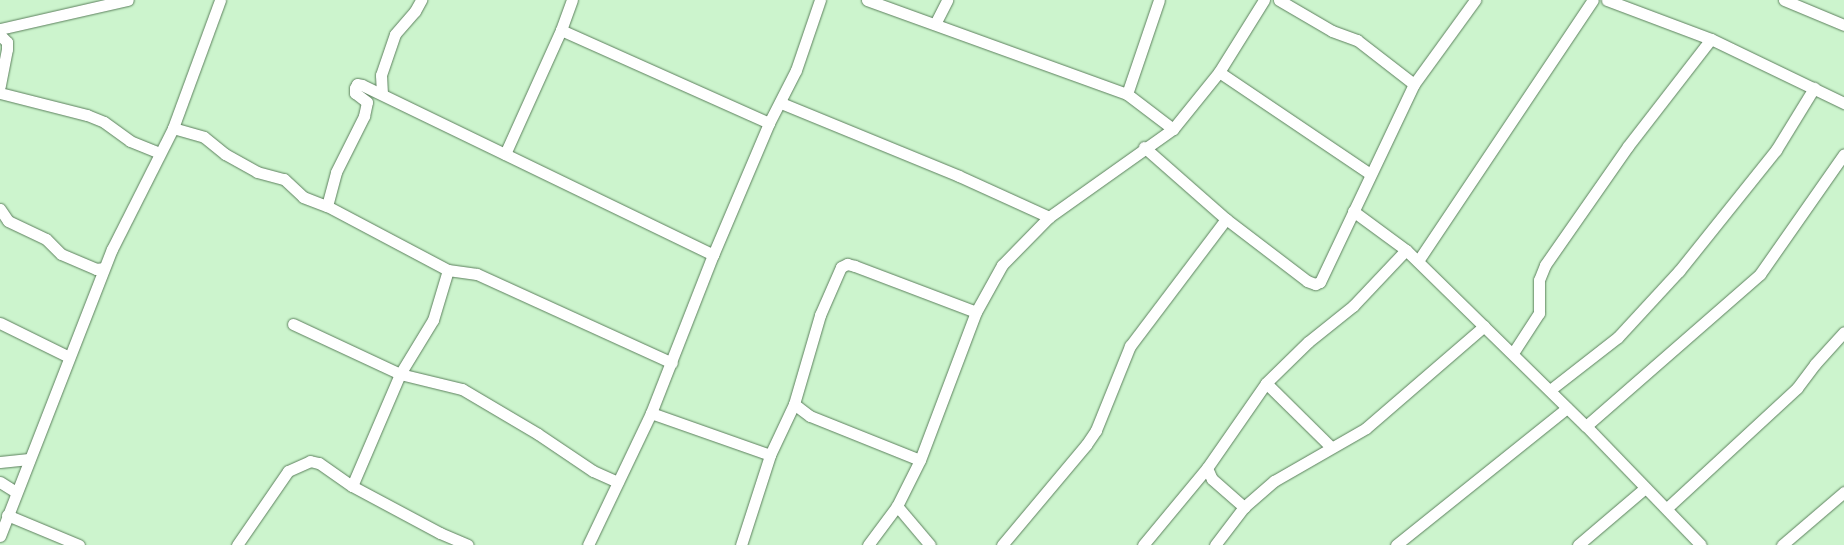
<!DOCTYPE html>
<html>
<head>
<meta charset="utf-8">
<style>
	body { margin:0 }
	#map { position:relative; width:1844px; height:545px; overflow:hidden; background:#ccf4cd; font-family:"DM Sans",sans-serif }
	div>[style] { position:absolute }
	.roads { filter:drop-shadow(0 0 1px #5c805d) drop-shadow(0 0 1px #5c805d) }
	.street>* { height:11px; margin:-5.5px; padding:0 5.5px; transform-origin:5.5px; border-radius:5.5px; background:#fff }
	span { translate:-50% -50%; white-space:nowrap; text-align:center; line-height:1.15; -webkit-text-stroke:3.5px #fff; paint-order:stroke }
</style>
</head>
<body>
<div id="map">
	<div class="roads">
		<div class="street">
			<div style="left:867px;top:0;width:276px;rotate:19.9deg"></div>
			<div style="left:1127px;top:94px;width:58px;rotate:37.3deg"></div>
			<div style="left:1279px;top:0;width:61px;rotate:30.3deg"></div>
			<div style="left:1332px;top:31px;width:27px;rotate:20deg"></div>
			<div style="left:1357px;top:40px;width:72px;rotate:37.7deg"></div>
			<div style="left:1607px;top:0;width:111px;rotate:20.6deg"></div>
			<div style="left:1711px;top:39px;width:148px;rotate:25.7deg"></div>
			<div style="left:1784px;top:0;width:65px;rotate:22.6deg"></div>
			<div style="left:935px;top:24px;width:27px;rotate:-63deg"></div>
			<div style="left:0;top:29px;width:131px;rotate:-12.8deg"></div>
			<div style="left:561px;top:30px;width:228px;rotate:24.1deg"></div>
			<div style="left:0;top:35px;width:10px;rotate:45deg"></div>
			<div style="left:7px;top:42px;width:7px;rotate:90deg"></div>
			<div style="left:7px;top:49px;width:38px;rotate:101deg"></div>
			<div style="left:1219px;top:72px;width:182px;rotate:34deg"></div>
			<div style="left:0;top:93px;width:90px;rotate:14.2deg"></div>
			<div style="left:87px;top:115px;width:18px;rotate:22deg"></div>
			<div style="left:104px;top:122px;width:32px;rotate:36deg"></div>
			<div style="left:130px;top:141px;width:32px;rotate:22deg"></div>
			<div style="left:382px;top:94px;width:19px;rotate:-93deg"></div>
			<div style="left:381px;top:75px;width:43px;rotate:-71.1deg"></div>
			<div style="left:395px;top:34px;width:30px;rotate:-49deg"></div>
			<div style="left:415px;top:11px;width:13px;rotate:-61deg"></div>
			<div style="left:1127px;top:94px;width:99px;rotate:-71.2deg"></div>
			<div style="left:781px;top:103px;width:192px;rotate:22.3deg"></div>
			<div style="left:959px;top:176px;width:99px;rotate:24.5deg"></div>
			<div style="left:173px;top:128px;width:32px;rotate:16deg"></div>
			<div style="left:204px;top:137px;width:27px;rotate:39deg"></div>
			<div style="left:225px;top:154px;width:37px;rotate:29deg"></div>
			<div style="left:257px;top:172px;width:28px;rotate:15deg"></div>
			<div style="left:284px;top:179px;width:26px;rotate:43deg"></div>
			<div style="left:303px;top:197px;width:26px;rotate:21deg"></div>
			<div style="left:327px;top:206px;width:137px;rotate:27.9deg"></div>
			<div style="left:448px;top:270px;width:29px;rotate:8deg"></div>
			<div style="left:477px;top:274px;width:214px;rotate:24.5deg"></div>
			<div style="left:1144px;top:147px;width:109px;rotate:41.3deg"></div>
			<div style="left:1226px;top:219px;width:102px;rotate:37.4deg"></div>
			<div style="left:1307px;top:281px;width:9px;rotate:21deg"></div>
			<div style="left:1315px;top:284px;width:5px;rotate:-22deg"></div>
			<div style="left:1320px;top:282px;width:219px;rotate:-64.6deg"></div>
			<div style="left:1414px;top:84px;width:104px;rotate:-54deg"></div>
			<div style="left:505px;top:154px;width:136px;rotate:-65.7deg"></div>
			<div style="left:561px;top:30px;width:32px;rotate:-70deg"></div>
			<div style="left:327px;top:206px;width:35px;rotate:-75deg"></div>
			<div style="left:336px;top:172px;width:63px;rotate:-63.4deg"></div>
			<div style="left:364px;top:116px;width:14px;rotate:-78deg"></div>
			<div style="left:367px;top:102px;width:15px;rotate:-143deg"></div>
			<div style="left:355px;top:93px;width:5px;rotate:-90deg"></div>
			<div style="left:355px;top:88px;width:4px;rotate:-63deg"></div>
			<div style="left:357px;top:84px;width:5px;rotate:11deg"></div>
			<div style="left:362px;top:85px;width:390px;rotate:25.8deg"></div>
			<div style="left:0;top:209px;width:14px;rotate:56deg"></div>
			<div style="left:8px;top:221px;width:42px;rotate:25.3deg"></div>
			<div style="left:46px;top:239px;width:21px;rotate:45deg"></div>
			<div style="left:61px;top:254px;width:38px;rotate:23deg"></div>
			<div style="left:96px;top:269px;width:8px;rotate:-7deg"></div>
			<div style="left:1353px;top:211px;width:66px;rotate:36.3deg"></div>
			<div style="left:1406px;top:250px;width:252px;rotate:44.4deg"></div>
			<div style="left:1586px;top:426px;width:165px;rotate:46deg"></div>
			<div style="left:1418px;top:261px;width:314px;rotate:-56.2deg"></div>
			<div style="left:0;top:323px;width:77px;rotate:26.2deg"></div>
			<div style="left:293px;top:324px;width:118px;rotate:25deg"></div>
			<div style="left:400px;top:374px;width:64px;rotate:13.6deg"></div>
			<div style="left:462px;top:389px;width:88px;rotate:30.6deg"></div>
			<div style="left:538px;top:434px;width:66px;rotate:33.9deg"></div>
			<div style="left:593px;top:471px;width:27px;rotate:24deg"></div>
			<div style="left:1513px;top:353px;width:48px;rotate:-57deg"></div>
			<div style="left:1539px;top:313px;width:33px;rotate:-90deg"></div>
			<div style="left:1539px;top:280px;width:16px;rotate:-68deg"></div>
			<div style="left:1545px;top:265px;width:145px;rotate:-55.1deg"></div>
			<div style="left:1628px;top:146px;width:135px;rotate:-52.2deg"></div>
			<div style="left:1266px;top:383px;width:91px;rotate:44.6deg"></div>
			<div style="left:1550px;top:390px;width:86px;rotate:-37.9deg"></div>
			<div style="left:1618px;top:337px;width:90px;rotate:-47.3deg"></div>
			<div style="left:1679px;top:271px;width:155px;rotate:-51.3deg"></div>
			<div style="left:1776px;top:150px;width:73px;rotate:-58.5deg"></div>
			<div style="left:794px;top:404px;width:20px;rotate:37deg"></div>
			<div style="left:810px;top:416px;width:118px;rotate:21.8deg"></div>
			<div style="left:651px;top:413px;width:126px;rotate:19.4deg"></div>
			<div style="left:1586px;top:426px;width:231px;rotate:-41.1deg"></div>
			<div style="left:1760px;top:274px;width:146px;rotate:-55deg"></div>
			<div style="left:0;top:462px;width:29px;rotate:-6deg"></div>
			<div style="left:1207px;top:468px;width:12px;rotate:66deg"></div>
			<div style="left:1212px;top:479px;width:43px;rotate:41.2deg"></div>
			<div style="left:0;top:482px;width:19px;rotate:32deg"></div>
			<div style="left:352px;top:486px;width:122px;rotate:-66.8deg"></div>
			<div style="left:400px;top:374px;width:63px;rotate:-58.6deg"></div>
			<div style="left:433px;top:320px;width:52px;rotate:-73.3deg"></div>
			<div style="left:897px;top:506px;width:51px;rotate:49.8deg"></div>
			<div style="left:1667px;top:508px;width:177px;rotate:-42.7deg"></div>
			<div style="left:1797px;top:388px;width:30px;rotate:-53deg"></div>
			<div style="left:1815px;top:364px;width:43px;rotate:-47.8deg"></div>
			<div style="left:7px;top:515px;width:78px;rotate:22.6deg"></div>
			<div style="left:0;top:536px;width:308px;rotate:-68.7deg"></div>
			<div style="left:112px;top:249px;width:136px;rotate:-63.2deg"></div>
			<div style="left:173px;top:128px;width:136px;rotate:-69.8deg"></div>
			<div style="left:237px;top:545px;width:90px;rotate:-55.4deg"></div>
			<div style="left:288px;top:471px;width:24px;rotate:-24deg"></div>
			<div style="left:310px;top:461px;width:9px;rotate:13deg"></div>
			<div style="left:319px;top:463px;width:40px;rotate:34.9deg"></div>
			<div style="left:352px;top:486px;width:100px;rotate:28.1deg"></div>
			<div style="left:440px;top:533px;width:30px;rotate:23deg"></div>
			<div style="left:588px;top:545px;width:146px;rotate:-64.5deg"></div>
			<div style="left:651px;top:413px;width:170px;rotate:-68.6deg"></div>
			<div style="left:713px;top:255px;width:143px;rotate:-67deg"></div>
			<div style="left:769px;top:123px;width:59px;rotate:-63deg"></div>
			<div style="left:796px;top:70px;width:74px;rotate:-71.1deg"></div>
			<div style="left:741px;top:545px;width:95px;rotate:-72.1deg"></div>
			<div style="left:770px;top:455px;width:56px;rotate:-64.8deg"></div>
			<div style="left:794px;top:404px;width:93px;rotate:-73.7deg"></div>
			<div style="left:820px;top:315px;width:52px;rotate:-66.4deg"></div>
			<div style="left:841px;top:267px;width:7px;rotate:-27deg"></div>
			<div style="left:847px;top:264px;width:8px;rotate:14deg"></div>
			<div style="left:855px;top:266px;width:129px;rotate:20.8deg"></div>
			<div style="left:868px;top:545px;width:49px;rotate:-53.4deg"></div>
			<div style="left:897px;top:506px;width:51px;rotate:-63.4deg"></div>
			<div style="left:920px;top:460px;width:158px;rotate:-69.3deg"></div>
			<div style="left:976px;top:312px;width:54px;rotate:-61deg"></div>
			<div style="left:1002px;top:265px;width:67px;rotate:-45.6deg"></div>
			<div style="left:1049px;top:217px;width:152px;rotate:-35.4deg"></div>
			<div style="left:1173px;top:129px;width:73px;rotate:-51.1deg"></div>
			<div style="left:1219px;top:72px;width:85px;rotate:-58deg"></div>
			<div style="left:1002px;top:545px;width:131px;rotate:-50deg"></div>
			<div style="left:1086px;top:445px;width:18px;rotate:-56deg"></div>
			<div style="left:1096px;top:430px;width:91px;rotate:-68deg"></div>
			<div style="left:1130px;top:346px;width:159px;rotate:-52.9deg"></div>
			<div style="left:1143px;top:545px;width:100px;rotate:-50.3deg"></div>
			<div style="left:1207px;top:468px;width:103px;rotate:-55.2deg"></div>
			<div style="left:1266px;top:383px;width:59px;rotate:-44.3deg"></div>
			<div style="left:1308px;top:342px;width:58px;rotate:-38.7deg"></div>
			<div style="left:1353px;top:306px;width:77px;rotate:-46.6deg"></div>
			<div style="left:1215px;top:545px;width:48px;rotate:-52.7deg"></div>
			<div style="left:1244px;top:507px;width:40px;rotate:-41deg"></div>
			<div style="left:1274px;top:481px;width:106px;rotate:-29.9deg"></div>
			<div style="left:1366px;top:428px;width:156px;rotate:-40.8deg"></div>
			<div style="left:1396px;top:545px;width:219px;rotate:-38.7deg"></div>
			<div style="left:1578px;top:545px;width:88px;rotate:-40.4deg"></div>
			<div style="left:1782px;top:545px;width:82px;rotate:-40.5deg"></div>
		</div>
	</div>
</div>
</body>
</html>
